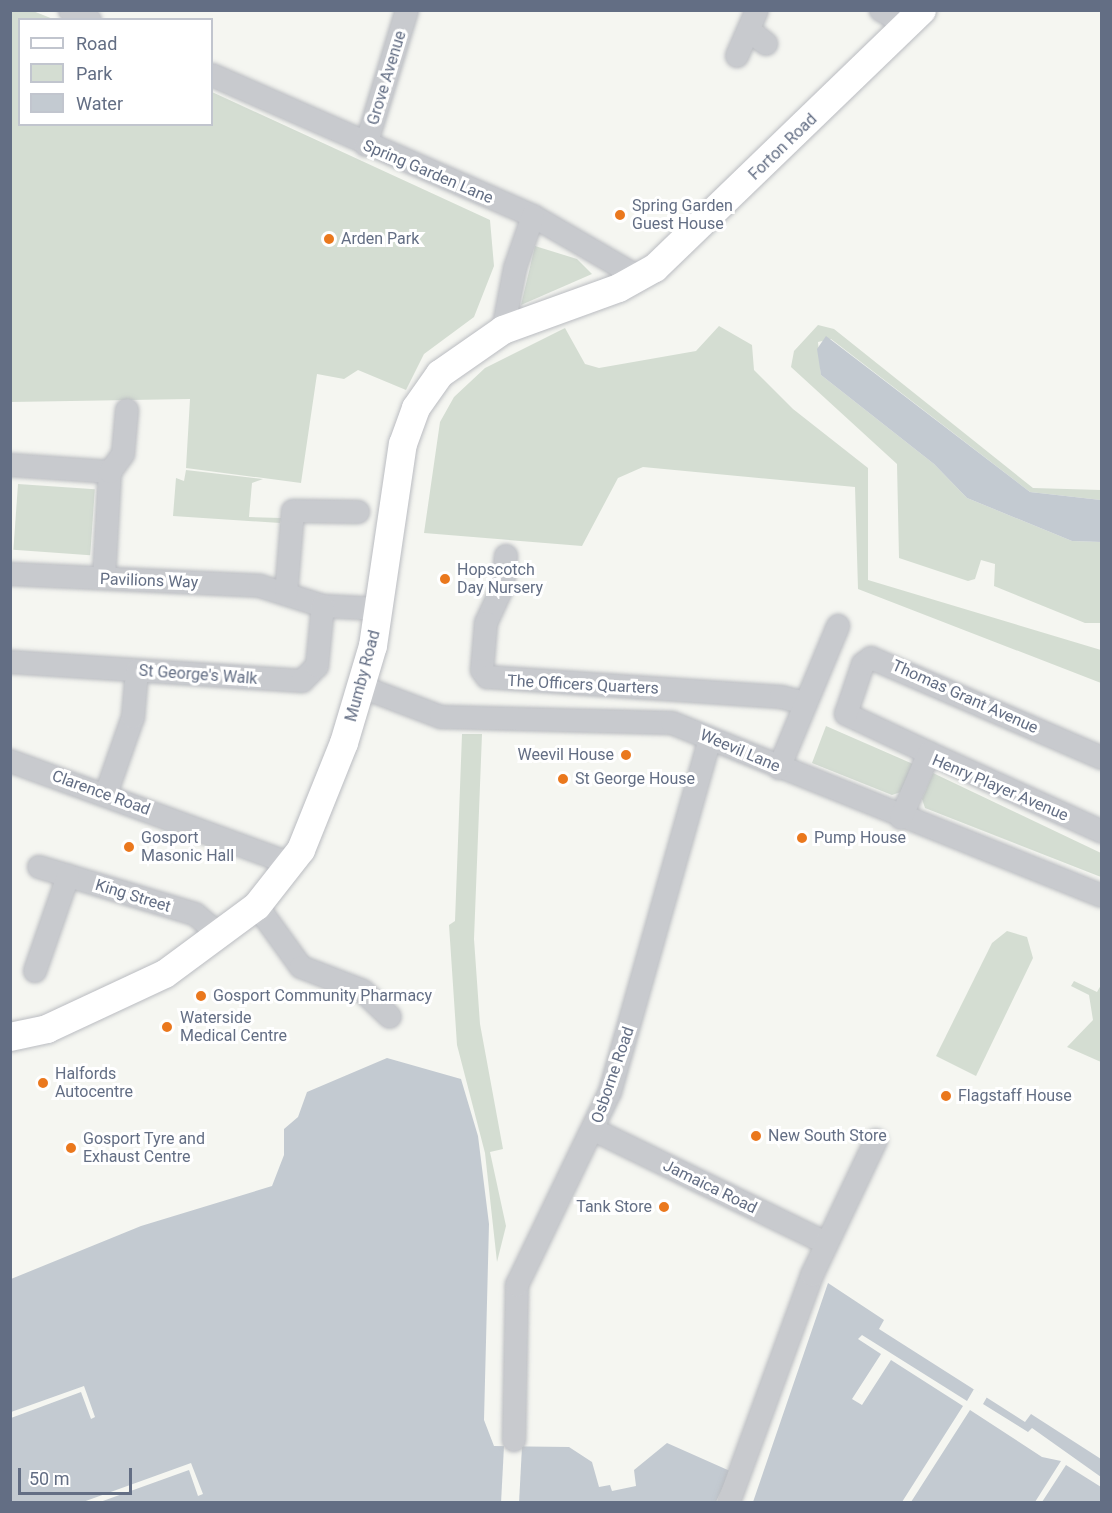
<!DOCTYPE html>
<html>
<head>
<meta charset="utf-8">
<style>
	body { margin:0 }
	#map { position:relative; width:1112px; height:1513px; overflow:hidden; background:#f5f6f1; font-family:Roboto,sans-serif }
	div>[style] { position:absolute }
	.green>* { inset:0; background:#d4ddd2; transform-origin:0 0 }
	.water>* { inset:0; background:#c3cad1 }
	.pier>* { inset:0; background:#f5f6f1; transform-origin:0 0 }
	.roads { filter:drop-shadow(0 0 2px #babcc1) drop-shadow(0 0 2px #babcc1) }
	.minor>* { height:22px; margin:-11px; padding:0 11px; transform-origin:11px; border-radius:11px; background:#c8cace }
	.major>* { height:28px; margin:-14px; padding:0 14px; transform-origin:14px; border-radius:14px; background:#fff }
	.dots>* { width:16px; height:16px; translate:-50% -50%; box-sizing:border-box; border:3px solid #fff; border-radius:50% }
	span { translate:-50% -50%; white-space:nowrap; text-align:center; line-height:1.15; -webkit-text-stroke:6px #fff; paint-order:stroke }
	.street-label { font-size:16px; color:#636e84 }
	.poi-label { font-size:16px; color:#636e84 }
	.left { translate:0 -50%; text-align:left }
	.right { translate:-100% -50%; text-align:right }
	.frame { position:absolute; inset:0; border:12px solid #636e84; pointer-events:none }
	.legend { position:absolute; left:18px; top:18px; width:195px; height:108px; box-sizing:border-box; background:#fff; border:2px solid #c1c5ce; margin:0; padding:8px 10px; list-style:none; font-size:18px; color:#636e84 }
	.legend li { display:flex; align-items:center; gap:12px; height:30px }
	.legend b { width:30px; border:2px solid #c1c5ce }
	.scale { position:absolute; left:18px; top:1468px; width:114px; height:27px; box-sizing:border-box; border:3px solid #636e84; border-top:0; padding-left:8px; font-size:18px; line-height:21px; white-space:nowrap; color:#636e84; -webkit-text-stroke:4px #fff; paint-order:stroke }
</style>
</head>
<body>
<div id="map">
	<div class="green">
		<div style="clip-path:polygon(11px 11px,33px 11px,53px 19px,20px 20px,20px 124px,212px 124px,212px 92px,490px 220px,494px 266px,474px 317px,424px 354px,406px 390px,358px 370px,344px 379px,317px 374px,301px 483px,186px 468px,190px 399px,11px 402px)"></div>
		<div style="clip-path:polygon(535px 246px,577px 259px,592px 274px,521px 305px)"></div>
		<div style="clip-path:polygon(818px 325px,834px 329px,1033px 488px,1101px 490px,1101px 500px,1030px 492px,831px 339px,818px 342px,821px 375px,934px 464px,967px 498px,1072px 541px,1101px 542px,1101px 623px,1085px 623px,994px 586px,995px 564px,981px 560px,975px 579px,968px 581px,899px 558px,897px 464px,791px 367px,794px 351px)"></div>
		<div style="clip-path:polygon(719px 326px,752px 345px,754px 370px,793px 409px,868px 468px,868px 580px,1101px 650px,1101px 683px,858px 589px,855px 487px,643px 467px,618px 478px,582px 546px,424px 533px,440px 422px,454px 397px,485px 368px,565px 328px,585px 364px,599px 368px,696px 351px)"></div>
		<div style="clip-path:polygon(186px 470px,263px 479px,252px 483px,249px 517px,281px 518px,280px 523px,173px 516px,176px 478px,184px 481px)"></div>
		<div style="left:18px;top:484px;width:77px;height:66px;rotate:4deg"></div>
		<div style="clip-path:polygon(826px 726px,913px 764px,901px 792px,892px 795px,812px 763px)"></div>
		<div style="clip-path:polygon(462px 734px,482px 734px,474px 939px,480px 1024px,503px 1149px,490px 1152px,506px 1226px,497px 1262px,485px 1153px,457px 1045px,449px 925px,455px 921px)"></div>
		<div style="clip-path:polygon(933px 773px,1101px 853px,1101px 877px,925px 808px,922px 799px)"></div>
		<div style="clip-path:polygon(1007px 931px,1027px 937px,1033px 958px,976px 1076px,936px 1056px,992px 943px)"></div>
		<div style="clip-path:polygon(1074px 981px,1097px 992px,1101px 985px,1101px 1062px,1067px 1047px,1093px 1020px,1089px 995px,1071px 986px)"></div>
	</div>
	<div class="water">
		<div style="clip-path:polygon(826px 336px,1030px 492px,1101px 500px,1101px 542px,1072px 541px,967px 498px,934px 464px,821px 375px,817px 349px)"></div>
		<div style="clip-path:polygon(387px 1058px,461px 1079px,478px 1136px,489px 1224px,484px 1420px,494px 1446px,569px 1447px,592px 1462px,599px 1487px,610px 1485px,612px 1491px,636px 1486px,634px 1470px,667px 1443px,730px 1471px,716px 1502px,11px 1502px,11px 1279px,141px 1226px,272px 1186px,284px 1155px,284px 1129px,298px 1117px,307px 1092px)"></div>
		<div style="clip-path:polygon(828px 1283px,884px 1320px,879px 1329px,1025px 1422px,1031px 1414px,1101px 1459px,1101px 1502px,753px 1502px)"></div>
	</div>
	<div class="pier">
		<div style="clip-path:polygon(862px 1335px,967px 1401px,974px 1389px,987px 1397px,983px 1404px,1028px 1432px,1032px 1428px,1101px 1477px,1101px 1487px,1066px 1465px,1042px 1502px,1035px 1502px,1061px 1461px,1042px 1457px,970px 1410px,911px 1502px,902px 1502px,963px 1406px,891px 1360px,862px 1405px,852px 1399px,881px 1354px,858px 1339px)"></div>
		<div style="clip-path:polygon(84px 1386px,95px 1417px,91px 1419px,81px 1392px,11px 1418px,11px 1412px)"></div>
		<div style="left:504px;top:1446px;width:18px;height:56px;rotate:3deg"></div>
		<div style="clip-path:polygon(191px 1463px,203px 1494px,198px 1496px,189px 1470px,100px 1502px,83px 1502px)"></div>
	</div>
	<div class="roads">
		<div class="minor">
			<div style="left:70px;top:10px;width:22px;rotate:27deg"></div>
			<div style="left:881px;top:10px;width:30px;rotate:30deg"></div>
			<div style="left:749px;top:30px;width:22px;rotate:39deg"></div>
			<div style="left:737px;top:56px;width:50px;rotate:-66.5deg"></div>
			<div style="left:212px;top:75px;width:351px;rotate:23.7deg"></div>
			<div style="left:533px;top:216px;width:124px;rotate:30.1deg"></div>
			<div style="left:366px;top:145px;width:141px;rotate:-73.1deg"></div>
			<div style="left:503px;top:330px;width:63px;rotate:-79deg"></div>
			<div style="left:515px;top:268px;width:55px;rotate:-70.9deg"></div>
			<div style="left:10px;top:465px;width:100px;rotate:4deg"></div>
			<div style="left:506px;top:556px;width:30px;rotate:96deg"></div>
			<div style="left:503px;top:586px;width:41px;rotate:114.7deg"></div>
			<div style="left:486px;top:623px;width:47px;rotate:94.9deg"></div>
			<div style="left:482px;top:670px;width:9px;rotate:54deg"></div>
			<div style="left:487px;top:677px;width:295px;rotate:3.9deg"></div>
			<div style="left:781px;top:697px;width:25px;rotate:14deg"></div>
			<div style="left:10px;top:574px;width:250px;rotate:2.7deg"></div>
			<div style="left:260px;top:586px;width:66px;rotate:17.6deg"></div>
			<div style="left:323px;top:606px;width:57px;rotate:3deg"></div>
			<div style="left:104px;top:578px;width:106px;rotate:-86.8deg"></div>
			<div style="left:110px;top:472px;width:22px;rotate:-54deg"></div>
			<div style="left:123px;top:454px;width:44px;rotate:-84.8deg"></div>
			<div style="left:286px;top:594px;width:83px;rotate:-85.2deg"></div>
			<div style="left:293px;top:511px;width:65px;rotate:0.9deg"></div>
			<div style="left:10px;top:662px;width:293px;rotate:3.7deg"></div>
			<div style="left:302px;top:681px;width:21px;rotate:-45deg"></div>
			<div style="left:317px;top:666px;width:60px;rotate:-84.3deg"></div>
			<div style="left:362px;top:687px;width:85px;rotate:20.8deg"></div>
			<div style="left:441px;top:717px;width:231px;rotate:1.5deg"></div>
			<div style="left:672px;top:723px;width:463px;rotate:21.9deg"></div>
			<div style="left:929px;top:753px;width:92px;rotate:-154.8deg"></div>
			<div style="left:846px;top:714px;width:53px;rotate:-71.2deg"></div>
			<div style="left:863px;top:664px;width:10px;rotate:-37deg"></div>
			<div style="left:871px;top:658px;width:252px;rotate:23.4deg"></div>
			<div style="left:10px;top:761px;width:299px;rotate:20.1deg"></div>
			<div style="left:779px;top:768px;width:154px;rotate:-67.4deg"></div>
			<div style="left:106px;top:794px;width:82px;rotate:-70.7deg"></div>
			<div style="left:133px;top:717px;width:46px;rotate:-85deg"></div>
			<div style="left:901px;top:818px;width:71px;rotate:-66.7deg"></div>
			<div style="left:929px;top:753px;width:190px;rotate:24.5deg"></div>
			<div style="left:39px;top:867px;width:163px;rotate:16.8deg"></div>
			<div style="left:195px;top:914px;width:34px;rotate:40deg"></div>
			<div style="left:257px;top:906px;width:75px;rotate:54.2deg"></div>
			<div style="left:301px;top:967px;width:66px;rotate:21.2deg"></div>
			<div style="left:363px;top:991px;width:37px;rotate:44deg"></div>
			<div style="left:35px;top:971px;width:101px;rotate:-70.8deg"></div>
			<div style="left:594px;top:1130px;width:258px;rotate:26deg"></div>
			<div style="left:514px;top:1440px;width:155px;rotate:-88.9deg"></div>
			<div style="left:517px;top:1285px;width:214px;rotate:-64.3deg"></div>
			<div style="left:610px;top:1092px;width:367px;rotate:-74.2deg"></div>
			<div style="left:729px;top:1502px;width:242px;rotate:-69.9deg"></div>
			<div style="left:812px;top:1275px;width:149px;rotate:-64.6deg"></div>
		</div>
		<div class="major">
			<div style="left:10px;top:1037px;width:38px;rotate:-12deg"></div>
			<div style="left:47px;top:1029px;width:130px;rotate:-25deg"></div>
			<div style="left:165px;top:974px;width:114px;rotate:-36.5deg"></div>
			<div style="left:257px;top:906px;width:71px;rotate:-51.8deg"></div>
			<div style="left:301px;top:850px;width:115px;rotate:-68.1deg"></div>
			<div style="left:344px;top:743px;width:101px;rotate:-73.4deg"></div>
			<div style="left:373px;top:646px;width:204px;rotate:-81.6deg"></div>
			<div style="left:403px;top:444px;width:38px;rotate:-70deg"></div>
			<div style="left:416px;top:408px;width:42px;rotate:-54.8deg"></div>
			<div style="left:440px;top:374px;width:77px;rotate:-34.9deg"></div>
			<div style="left:503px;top:330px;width:123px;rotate:-19.9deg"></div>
			<div style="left:619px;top:288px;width:41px;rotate:-29.1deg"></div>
			<div style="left:655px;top:268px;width:371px;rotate:-44deg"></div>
		</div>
	</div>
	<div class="dots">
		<div style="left:620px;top:215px;background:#ea781d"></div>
		<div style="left:329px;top:239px;background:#ea781d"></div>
		<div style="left:445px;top:579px;background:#ea781d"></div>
		<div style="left:626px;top:755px;background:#ea781d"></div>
		<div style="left:563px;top:779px;background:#ea781d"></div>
		<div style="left:802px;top:838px;background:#ea781d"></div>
		<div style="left:129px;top:847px;background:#ea781d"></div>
		<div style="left:201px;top:996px;background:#ea781d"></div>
		<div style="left:167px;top:1027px;background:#ea781d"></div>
		<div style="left:43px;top:1083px;background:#ea781d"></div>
		<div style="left:946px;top:1096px;background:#ea781d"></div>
		<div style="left:756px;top:1136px;background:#ea781d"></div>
		<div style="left:71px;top:1148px;background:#ea781d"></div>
		<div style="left:664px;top:1207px;background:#ea781d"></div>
	</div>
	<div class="street-label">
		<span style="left:387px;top:78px;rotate:-73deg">Grove Avenue</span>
		<span style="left:783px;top:147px;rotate:-44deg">Forton Road</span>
		<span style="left:428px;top:172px;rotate:23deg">Spring Garden Lane</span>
		<span style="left:149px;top:581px;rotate:2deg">Pavilions Way</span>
		<span style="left:198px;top:675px;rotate:4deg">St George's Walk</span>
		<span style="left:363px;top:676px;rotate:-75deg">Mumby Road</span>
		<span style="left:583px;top:685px;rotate:3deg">The Officers Quarters</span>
		<span style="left:965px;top:697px;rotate:24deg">Thomas Grant Avenue</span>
		<span style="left:740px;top:751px;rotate:23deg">Weevil Lane</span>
		<span style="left:1000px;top:788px;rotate:23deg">Henry Player Avenue</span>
		<span style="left:101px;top:793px;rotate:20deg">Clarence Road</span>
		<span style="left:133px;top:896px;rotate:17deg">King Street</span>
		<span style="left:613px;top:1075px;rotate:-71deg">Osborne Road</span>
		<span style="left:710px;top:1187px;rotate:26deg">Jamaica Road</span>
	</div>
	<div class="poi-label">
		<span class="left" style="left:632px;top:215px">Spring Garden<br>Guest House</span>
		<span class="left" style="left:341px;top:239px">Arden Park</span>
		<span class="left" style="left:457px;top:579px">Hopscotch<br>Day Nursery</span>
		<span class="right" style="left:614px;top:755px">Weevil House</span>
		<span class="left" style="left:575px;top:779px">St George House</span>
		<span class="left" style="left:141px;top:847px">Gosport<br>Masonic Hall</span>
		<span class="left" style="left:814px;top:838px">Pump House</span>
		<span class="left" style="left:213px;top:996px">Gosport Community Pharmacy</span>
		<span class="left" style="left:180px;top:1027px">Waterside<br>Medical Centre</span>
		<span class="left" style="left:55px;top:1083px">Halfords<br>Autocentre</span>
		<span class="left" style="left:958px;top:1096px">Flagstaff House</span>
		<span class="left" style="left:768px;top:1136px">New South Store</span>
		<span class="left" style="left:83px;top:1148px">Gosport Tyre and<br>Exhaust Centre</span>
		<span class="right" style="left:652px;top:1207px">Tank Store</span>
	</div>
	<div class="frame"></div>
	<ul class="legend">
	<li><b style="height:8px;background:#fff"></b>Road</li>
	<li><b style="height:16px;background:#d4ddd2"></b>Park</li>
	<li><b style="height:16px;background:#c3cad1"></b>Water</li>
	</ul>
	<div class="scale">50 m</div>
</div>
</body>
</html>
